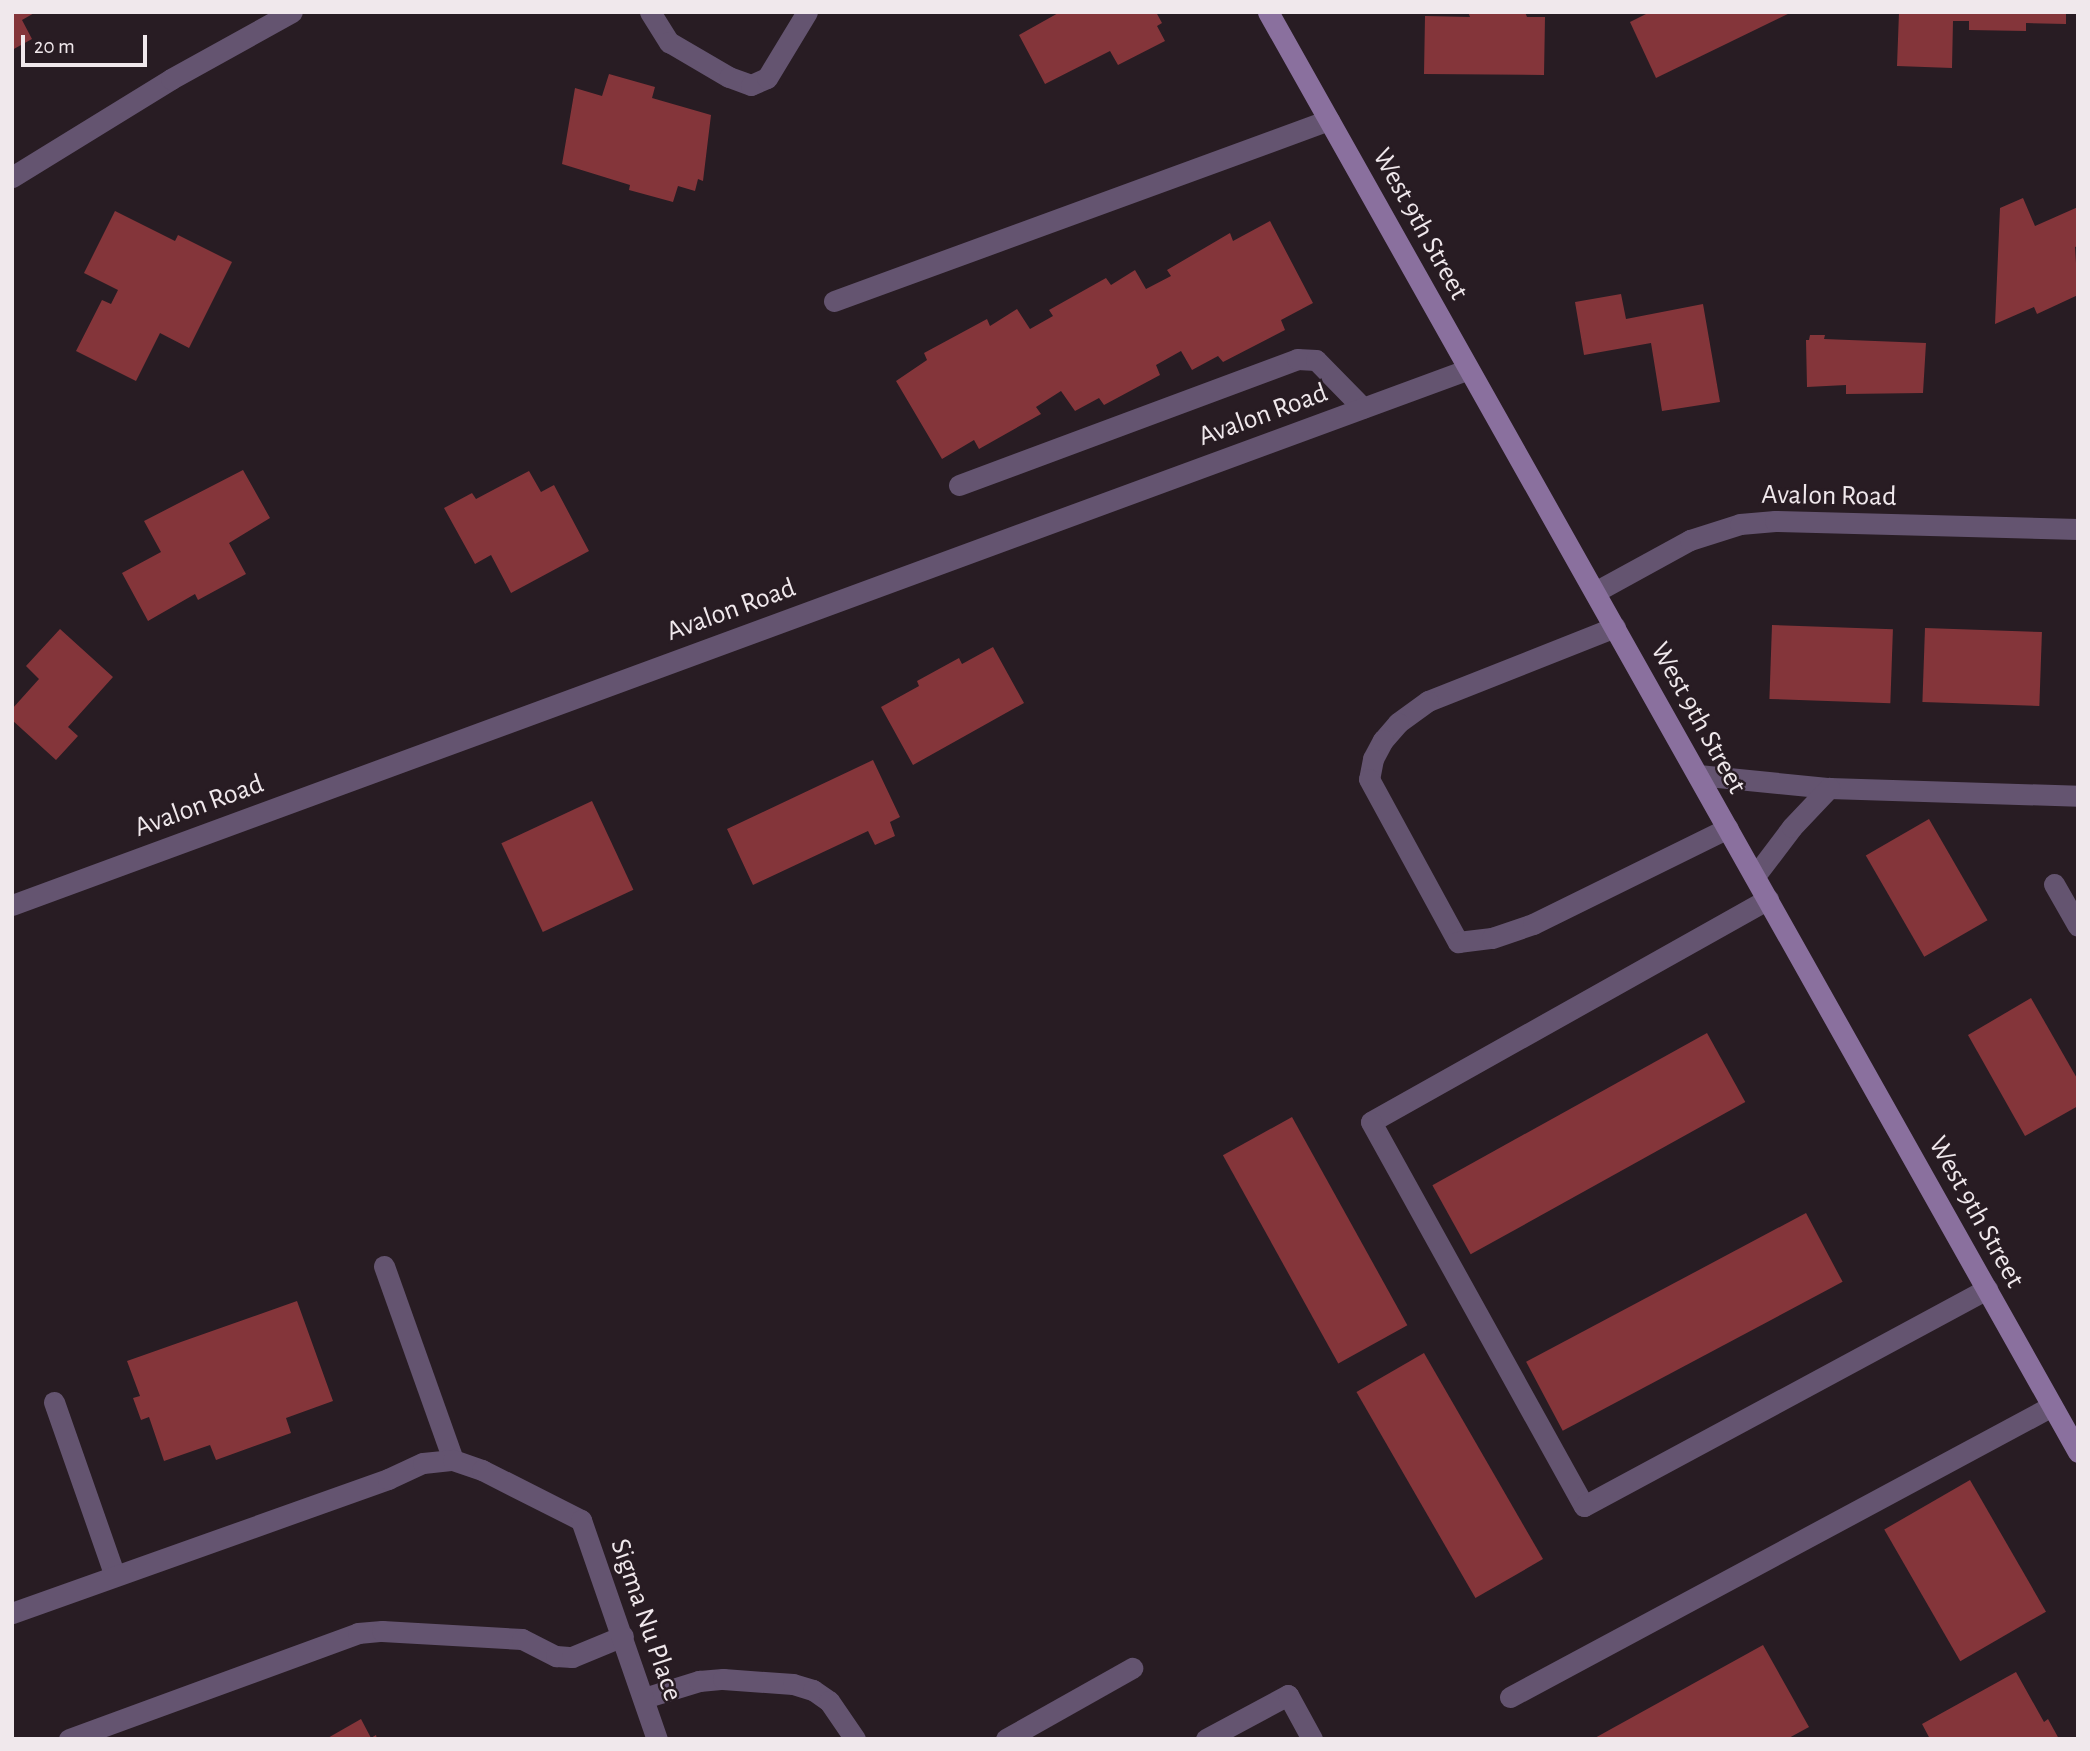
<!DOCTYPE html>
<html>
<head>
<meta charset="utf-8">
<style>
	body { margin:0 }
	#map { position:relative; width:2090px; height:1751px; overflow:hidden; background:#281c23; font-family:"Alegreya Sans",sans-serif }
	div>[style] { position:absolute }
	.building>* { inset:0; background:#84353a; transform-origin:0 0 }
	.lane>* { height:21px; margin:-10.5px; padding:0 10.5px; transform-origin:10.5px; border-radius:10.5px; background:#645470 }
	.street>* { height:21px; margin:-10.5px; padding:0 10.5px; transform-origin:10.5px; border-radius:10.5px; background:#645470 }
	.secondary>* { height:21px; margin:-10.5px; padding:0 10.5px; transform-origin:10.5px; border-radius:10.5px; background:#8a709e }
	span { translate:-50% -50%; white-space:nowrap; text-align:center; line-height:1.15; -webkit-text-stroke:5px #281c23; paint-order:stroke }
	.street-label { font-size:28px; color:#f0e8ec }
	.frame { position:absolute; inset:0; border:14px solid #f0e8ec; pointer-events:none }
	.scale { position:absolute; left:21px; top:35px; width:126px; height:32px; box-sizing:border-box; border:4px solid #f0e8ec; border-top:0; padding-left:9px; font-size:21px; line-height:24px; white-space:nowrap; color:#f0e8ec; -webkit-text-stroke:5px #281c23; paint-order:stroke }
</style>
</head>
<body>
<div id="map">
	<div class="building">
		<div style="clip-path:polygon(12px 12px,36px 12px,22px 20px,32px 39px,12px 50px)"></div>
		<div style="clip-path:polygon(1060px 12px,1156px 12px,1162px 23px,1157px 26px,1165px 41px,1118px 65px,1110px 51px,1045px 84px,1019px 35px)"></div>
		<div style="clip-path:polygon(1468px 12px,1525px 12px,1527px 17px,1545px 17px,1544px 75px,1424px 74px,1425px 16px,1470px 17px)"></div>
		<div style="clip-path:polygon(1650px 12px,1792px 12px,1656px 78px,1630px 22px)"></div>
		<div style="clip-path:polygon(1899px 12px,2066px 12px,2066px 24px,2026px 23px,2026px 31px,1969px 30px,1969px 21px,1953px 21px,1952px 68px,1897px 66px)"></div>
		<div style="clip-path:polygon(609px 74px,655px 87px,652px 98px,711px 115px,703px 181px,698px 179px,695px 191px,678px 186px,673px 202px,629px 190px,630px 185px,562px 164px,575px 88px,602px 96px)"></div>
		<div style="clip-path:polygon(2023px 198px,2035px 226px,2078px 207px,2078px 246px,2075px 247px,2078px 295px,2037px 314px,2034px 307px,1995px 324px,2000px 208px)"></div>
		<div style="clip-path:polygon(115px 211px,175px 241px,178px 235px,232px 262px,189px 348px,160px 333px,136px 381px,76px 351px,102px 300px,111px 304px,118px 290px,84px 273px)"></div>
		<div style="clip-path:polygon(1270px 221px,1313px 303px,1281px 320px,1285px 330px,1223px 362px,1218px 356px,1192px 370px,1181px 351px,1156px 365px,1160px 375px,1104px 405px,1099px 398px,1075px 411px,1061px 391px,1036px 407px,1041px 414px,979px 449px,974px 440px,942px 459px,896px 381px,927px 360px,924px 353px,987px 319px,990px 326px,1017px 309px,1030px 329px,1053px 316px,1049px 310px,1106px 278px,1111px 285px,1135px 270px,1146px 289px,1171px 276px,1167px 270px,1230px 233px,1233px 241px)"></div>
		<div style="clip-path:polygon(1621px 294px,1626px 319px,1703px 304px,1720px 402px,1662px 411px,1651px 343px,1584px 355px,1575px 302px)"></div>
		<div style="clip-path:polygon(1810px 335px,1825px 335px,1824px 339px,1926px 343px,1923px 393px,1846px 394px,1846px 385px,1807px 387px,1806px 340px,1809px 340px)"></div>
		<div style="clip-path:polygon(243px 470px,270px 518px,229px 543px,246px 574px,198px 600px,195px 594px,148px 621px,122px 573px,161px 552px,144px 521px)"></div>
		<div style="clip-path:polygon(529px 471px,541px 492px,554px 485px,589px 551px,511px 593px,491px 555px,475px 564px,444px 508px,472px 493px,476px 499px)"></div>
		<div style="left:1772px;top:625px;width:121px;height:74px;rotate:2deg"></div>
		<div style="left:1925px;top:628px;width:117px;height:74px;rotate:2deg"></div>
		<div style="clip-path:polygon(60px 629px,113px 677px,68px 727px,78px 736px,56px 760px,12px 720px,12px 709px,39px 679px,26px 666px)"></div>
		<div style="clip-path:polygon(993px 647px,1024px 703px,913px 765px,881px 707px,919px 686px,917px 681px,959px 658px,962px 664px)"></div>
		<div style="clip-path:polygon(873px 760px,900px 817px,890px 822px,895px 836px,875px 845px,868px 831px,753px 885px,727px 829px)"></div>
		<div style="left:592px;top:801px;width:98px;height:100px;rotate:65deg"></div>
		<div style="left:1929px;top:819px;width:117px;height:73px;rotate:60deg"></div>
		<div style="clip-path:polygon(2031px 998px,2078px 1080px,2078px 1106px,2025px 1136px,1968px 1035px)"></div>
		<div style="left:1707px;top:1033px;width:79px;height:314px;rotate:61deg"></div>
		<div style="left:1292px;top:1117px;width:238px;height:79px;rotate:61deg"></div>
		<div style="left:1806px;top:1213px;width:78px;height:317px;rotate:62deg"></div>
		<div style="clip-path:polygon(297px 1301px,333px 1401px,286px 1418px,291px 1433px,216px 1460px,210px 1445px,164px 1461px,149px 1417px,141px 1420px,133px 1398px,140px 1396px,127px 1361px)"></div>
		<div style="left:1424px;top:1353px;width:238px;height:78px;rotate:60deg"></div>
		<div style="left:1970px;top:1480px;width:152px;height:99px;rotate:60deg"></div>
		<div style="clip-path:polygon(1763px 1645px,1809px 1727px,1787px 1739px,1593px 1739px)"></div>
		<div style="clip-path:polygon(2016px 1672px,2044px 1722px,2048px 1719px,2059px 1739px,1930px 1739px,1922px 1724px)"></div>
		<div style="clip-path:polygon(361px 1719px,371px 1738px,376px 1735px,377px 1739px,326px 1739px)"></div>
	</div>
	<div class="lane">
		<div style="left:650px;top:12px;width:36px;rotate:58deg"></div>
		<div style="left:669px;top:42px;width:69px;rotate:30.3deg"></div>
		<div style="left:729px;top:77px;width:23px;rotate:20deg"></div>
		<div style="left:751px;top:85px;width:17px;rotate:-24deg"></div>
		<div style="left:767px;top:78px;width:77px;rotate:-58.8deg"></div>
		<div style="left:834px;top:301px;width:527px;rotate:-20.09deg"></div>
		<div style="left:959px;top:485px;width:361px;rotate:-20.4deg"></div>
		<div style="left:1297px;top:359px;width:19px;rotate:3deg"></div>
		<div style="left:1316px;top:360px;width:67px;rotate:45.6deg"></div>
		<div style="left:1615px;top:627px;width:201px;rotate:158.4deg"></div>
		<div style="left:1428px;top:701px;width:37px;rotate:144deg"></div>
		<div style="left:1398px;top:723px;width:23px;rotate:131deg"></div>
		<div style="left:1383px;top:740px;width:21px;rotate:118deg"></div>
		<div style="left:1373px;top:759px;width:20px;rotate:101deg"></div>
		<div style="left:1369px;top:779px;width:186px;rotate:61.4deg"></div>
		<div style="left:1458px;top:942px;width:34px;rotate:-7deg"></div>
		<div style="left:1492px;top:938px;width:43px;rotate:-18.9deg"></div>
		<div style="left:1533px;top:924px;width:217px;rotate:-26.2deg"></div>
		<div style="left:1698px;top:775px;width:132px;rotate:5.7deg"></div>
		<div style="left:1829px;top:788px;width:249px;rotate:1.8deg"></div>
		<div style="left:1755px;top:876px;width:61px;rotate:-52.9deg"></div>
		<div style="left:1792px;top:827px;width:54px;rotate:-46.5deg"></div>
		<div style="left:2054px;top:884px;width:48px;rotate:60.3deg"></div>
		<div style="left:1768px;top:899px;width:455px;rotate:150.7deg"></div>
		<div style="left:1371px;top:1122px;width:439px;rotate:61deg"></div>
		<div style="left:1584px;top:1506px;width:458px;rotate:-28.3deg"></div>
		<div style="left:384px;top:1266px;width:206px;rotate:70.4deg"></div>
		<div style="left:54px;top:1402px;width:184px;rotate:70.7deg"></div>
		<div style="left:12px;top:1613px;width:399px;rotate:-19.6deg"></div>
		<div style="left:388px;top:1479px;width:38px;rotate:-25deg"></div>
		<div style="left:423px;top:1463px;width:30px;rotate:-6deg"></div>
		<div style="left:453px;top:1460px;width:31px;rotate:19deg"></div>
		<div style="left:482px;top:1470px;width:111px;rotate:26.8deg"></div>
		<div style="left:1510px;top:1697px;width:615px;rotate:-28.23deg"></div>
		<div style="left:644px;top:1698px;width:58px;rotate:-17.2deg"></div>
		<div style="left:699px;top:1681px;width:24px;rotate:-5deg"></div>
		<div style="left:723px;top:1679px;width:70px;rotate:4.1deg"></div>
		<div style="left:793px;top:1684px;width:21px;rotate:17deg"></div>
		<div style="left:813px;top:1690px;width:19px;rotate:35deg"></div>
		<div style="left:829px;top:1701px;width:46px;rotate:55.6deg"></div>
		<div style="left:69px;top:1739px;width:308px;rotate:-20.1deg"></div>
		<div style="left:358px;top:1633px;width:24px;rotate:-5deg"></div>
		<div style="left:382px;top:1631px;width:140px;rotate:3.3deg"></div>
		<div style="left:522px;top:1639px;width:38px;rotate:27deg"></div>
		<div style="left:556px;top:1656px;width:16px;rotate:4deg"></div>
		<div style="left:572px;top:1657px;width:55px;rotate:-22.4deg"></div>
		<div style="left:1006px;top:1739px;width:145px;rotate:-29.4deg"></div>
		<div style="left:1206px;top:1739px;width:93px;rotate:-28.2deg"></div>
		<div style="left:1288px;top:1695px;width:50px;rotate:61.4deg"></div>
	</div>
	<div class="street">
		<div style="left:12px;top:177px;width:187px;rotate:-31.6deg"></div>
		<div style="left:171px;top:79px;width:138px;rotate:-29deg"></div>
		<div style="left:1595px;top:592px;width:108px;rotate:-28.7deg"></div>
		<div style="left:1690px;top:540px;width:52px;rotate:-17.7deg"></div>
		<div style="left:1740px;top:524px;width:35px;rotate:-5deg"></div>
		<div style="left:1775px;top:521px;width:303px;rotate:1.5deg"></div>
		<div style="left:12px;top:905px;width:1552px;rotate:-20.2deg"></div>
		<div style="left:581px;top:1520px;width:232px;rotate:70.9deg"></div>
	</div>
	<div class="secondary">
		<div style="left:1268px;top:12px;width:1652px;rotate:60.64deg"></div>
	</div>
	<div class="street-label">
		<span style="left:1420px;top:224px;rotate:61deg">West 9th Street</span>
		<span style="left:1263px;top:415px;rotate:-20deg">Avalon Road</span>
		<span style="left:1829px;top:496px;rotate:1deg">Avalon Road</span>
		<span style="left:731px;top:610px;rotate:-20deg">Avalon Road</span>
		<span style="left:1698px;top:718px;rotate:61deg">West 9th Street</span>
		<span style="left:199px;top:806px;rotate:-20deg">Avalon Road</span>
		<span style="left:1976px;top:1212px;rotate:61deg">West 9th Street</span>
		<span style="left:646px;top:1620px;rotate:71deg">Sigma Nu Place</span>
	</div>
	<div class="frame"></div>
	<div class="scale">20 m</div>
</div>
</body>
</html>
